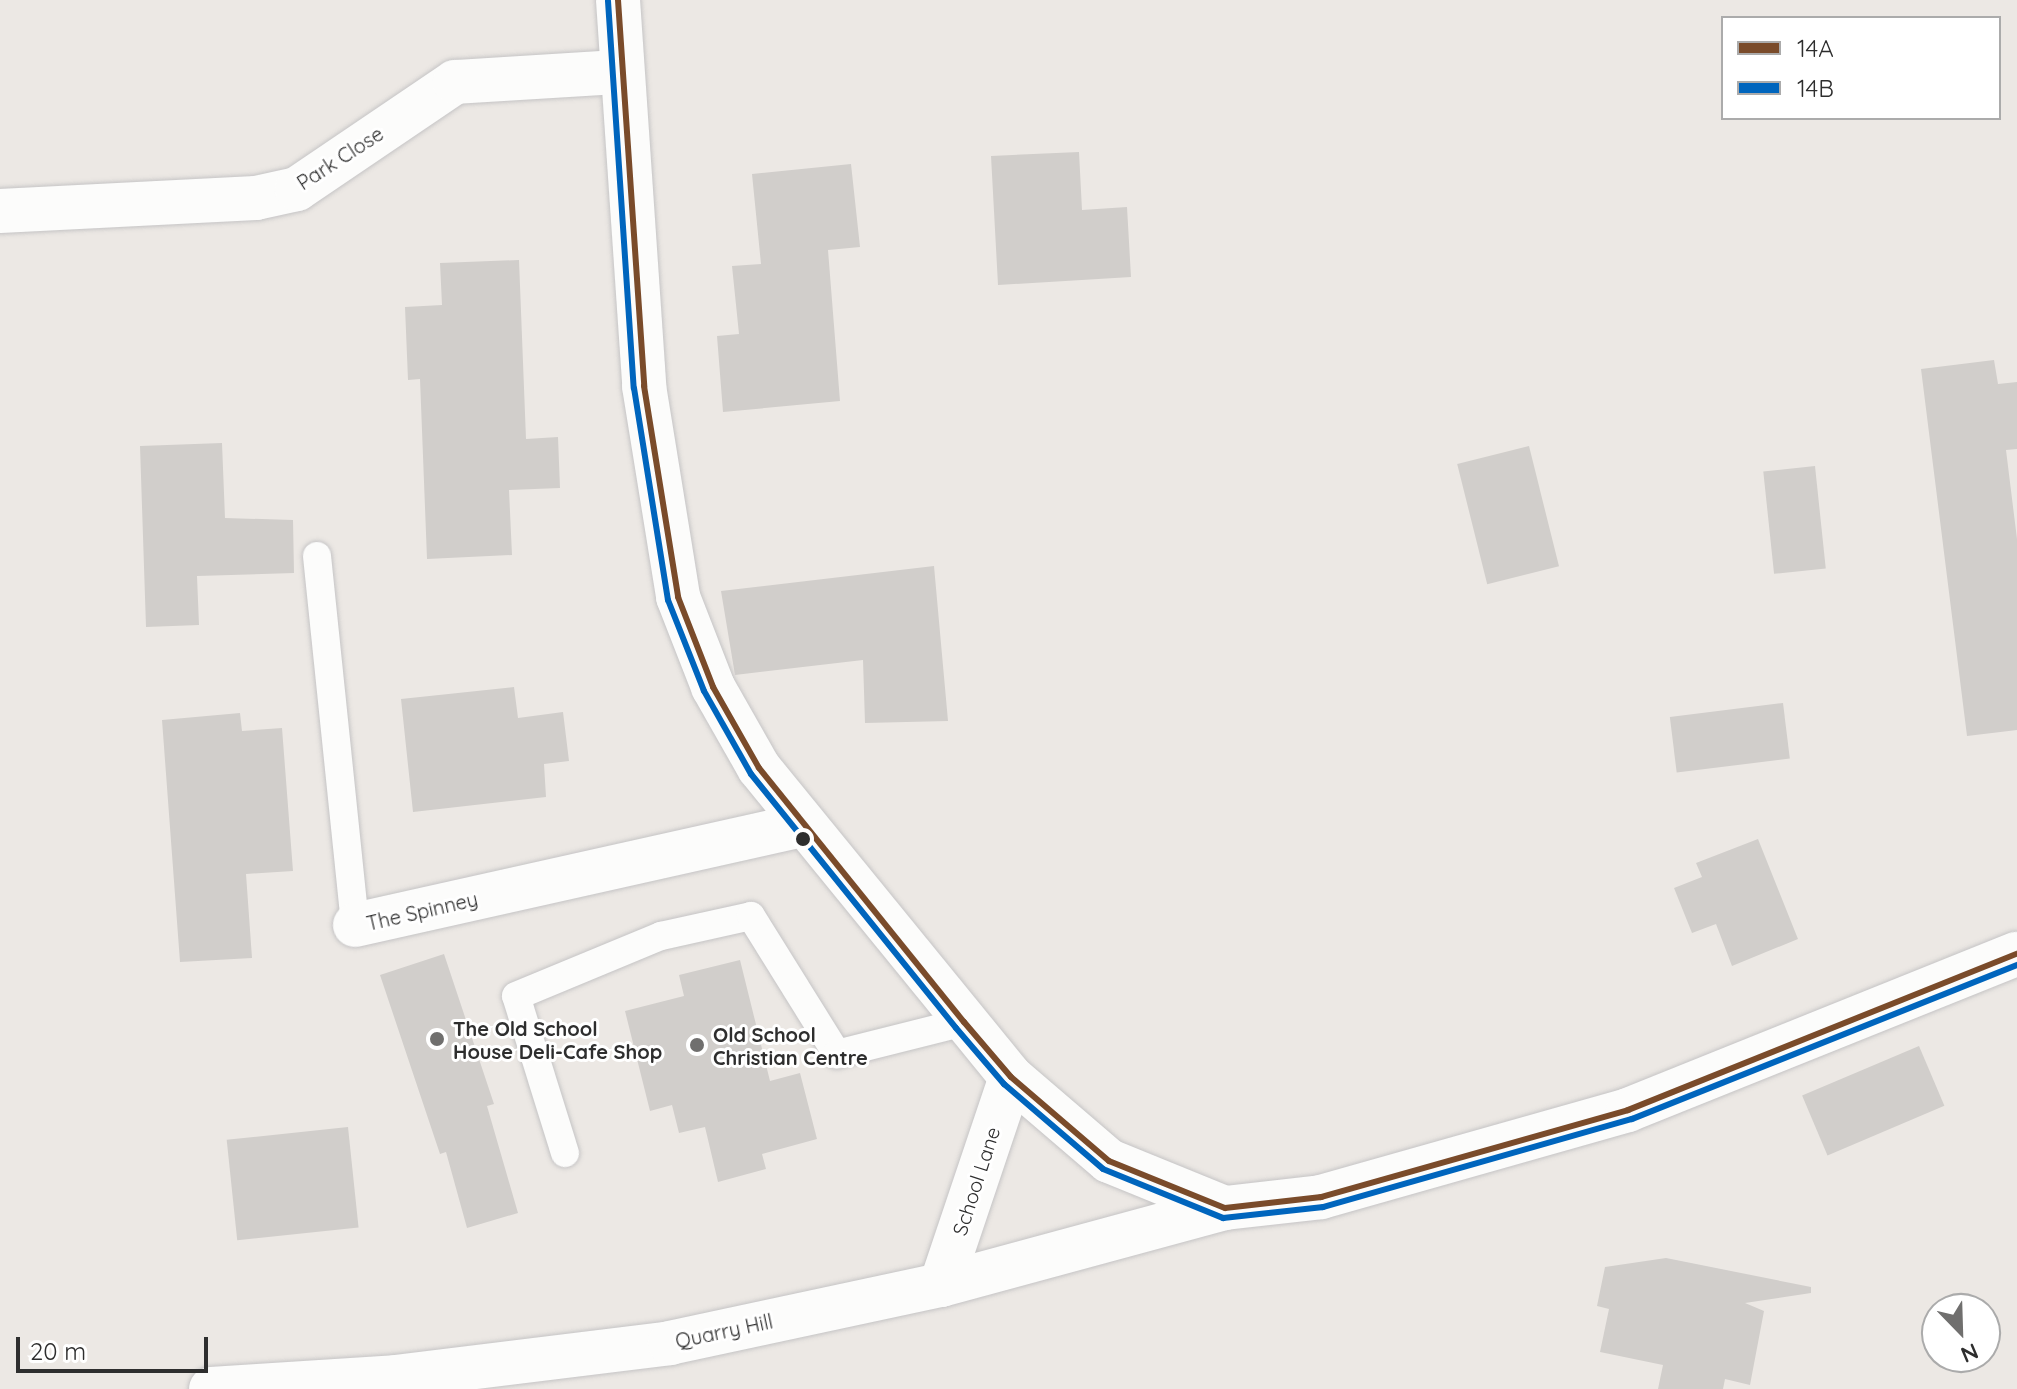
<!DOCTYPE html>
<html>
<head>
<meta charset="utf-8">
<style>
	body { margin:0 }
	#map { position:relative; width:2017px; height:1389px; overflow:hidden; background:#ece8e4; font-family:Quicksand,sans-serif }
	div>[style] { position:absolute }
	.building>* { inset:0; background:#d1cecb; transform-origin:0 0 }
	.roads { filter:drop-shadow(0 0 2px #c5c4c5) drop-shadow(0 0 2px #c5c4c5) }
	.service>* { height:28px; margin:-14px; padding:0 14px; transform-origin:14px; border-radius:14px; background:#fcfcfb }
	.minor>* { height:44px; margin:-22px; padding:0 22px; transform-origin:22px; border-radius:22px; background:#fcfcfb }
	.tertiary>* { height:44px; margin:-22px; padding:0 22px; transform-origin:22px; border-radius:22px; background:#fcfcfb }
	.bus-1>* { height:6px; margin:-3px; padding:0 3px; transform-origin:3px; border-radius:3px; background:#7a4b2a }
	.bus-2>* { height:6px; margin:-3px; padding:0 3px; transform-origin:3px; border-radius:3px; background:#0065bd }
	.dots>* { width:22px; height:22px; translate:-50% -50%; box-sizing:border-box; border:4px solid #fff; border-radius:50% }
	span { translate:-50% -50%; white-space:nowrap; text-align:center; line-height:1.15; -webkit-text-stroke:6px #fff; paint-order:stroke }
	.street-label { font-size:20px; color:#2e2e2e }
	.poi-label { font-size:20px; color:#2e2e2e; font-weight:700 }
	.left { translate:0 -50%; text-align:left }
	.legend { position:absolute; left:1721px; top:16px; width:280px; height:104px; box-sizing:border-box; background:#fff; border:2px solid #ababab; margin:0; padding:10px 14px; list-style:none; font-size:24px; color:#2e2e2e }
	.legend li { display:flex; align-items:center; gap:16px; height:40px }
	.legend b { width:40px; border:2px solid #ababab }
	.north { position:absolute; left:1921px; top:1293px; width:80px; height:80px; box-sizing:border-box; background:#fff; border:2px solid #ababab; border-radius:50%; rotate:157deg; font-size:22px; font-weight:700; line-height:32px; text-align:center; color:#2e2e2e }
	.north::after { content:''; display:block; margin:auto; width:28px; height:36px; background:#706f6e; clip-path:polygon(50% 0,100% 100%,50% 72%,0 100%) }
	.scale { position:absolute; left:16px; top:1337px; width:192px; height:36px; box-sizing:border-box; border:4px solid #2e2e2e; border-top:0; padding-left:10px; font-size:24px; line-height:28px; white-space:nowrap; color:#2e2e2e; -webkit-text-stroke:6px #fff; paint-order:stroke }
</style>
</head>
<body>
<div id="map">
	<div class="building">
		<div style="clip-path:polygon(1079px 152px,1082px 210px,1127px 207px,1131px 277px,998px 285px,991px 156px)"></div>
		<div style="clip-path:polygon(851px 164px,860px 247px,828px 250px,840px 401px,723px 412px,717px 336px,739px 334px,732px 266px,761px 264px,752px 174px)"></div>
		<div style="clip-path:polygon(519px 260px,526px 439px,558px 437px,560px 488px,509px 490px,512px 555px,427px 559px,420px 379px,408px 380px,405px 307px,442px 305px,440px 263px)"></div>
		<div style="clip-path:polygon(1994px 360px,1998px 384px,2017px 382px,2017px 449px,2006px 450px,2017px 539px,2017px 730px,1967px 736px,1921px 369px)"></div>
		<div style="clip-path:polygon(222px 443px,225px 518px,293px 520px,294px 573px,197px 576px,199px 625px,146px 627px,140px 446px)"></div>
		<div style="left:1529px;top:446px;width:124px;height:74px;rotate:76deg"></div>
		<div style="left:1815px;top:466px;width:103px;height:52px;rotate:84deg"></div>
		<div style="clip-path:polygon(934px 566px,948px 721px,865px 723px,863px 660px,735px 675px,721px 591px)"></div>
		<div style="clip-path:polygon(514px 687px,518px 718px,563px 712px,569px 761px,544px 764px,546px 797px,413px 812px,401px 699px)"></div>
		<div style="left:1783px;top:703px;width:56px;height:114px;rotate:83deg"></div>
		<div style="clip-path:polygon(240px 713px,242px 731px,282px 728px,293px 871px,246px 874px,252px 958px,180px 962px,162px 720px)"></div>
		<div style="clip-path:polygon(1758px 839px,1798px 939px,1732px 966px,1716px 924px,1692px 933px,1674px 888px,1702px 877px,1696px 863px)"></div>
		<div style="clip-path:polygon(444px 954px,494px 1104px,487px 1106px,518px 1213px,467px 1228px,446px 1152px,440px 1154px,380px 975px)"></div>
		<div style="clip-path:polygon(740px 960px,770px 1081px,800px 1073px,817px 1139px,762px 1154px,766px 1169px,718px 1182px,705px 1127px,679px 1133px,672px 1105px,650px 1111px,625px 1011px,684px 996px,679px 975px)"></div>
		<div style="left:1919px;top:1046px;width:65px;height:127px;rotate:67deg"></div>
		<div style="left:348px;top:1127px;width:101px;height:122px;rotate:84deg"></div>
		<div style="clip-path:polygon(1666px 1258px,1811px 1287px,1811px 1293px,1745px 1303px,1764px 1311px,1750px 1385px,1725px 1379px,1723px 1389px,1658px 1389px,1663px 1365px,1600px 1352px,1609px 1309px,1597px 1306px,1605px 1267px)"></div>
	</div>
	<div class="roads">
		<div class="service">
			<div style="left:317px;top:556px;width:371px;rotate:84.1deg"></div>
			<div style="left:565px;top:1153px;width:164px;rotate:-107.3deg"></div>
			<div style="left:516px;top:996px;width:157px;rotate:-22.5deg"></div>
			<div style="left:661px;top:936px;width:92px;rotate:-12.5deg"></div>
			<div style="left:751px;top:916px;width:163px;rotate:58.1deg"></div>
			<div style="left:837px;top:1054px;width:131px;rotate:-14.1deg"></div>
		</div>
		<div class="minor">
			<div style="left:0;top:211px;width:256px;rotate:-2.9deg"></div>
			<div style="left:256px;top:198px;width:42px;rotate:-12.4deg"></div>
			<div style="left:297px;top:189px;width:191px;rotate:-34.1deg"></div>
			<div style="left:455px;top:82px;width:165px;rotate:-3.5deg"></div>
			<div style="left:355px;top:925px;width:460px;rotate:-12.6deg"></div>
		</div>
		<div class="tertiary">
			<div style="left:618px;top:0;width:387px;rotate:86.1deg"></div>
			<div style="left:644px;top:386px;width:214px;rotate:80.8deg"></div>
			<div style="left:678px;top:597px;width:97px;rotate:68.7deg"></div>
			<div style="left:713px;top:687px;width:93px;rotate:60.4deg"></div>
			<div style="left:759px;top:768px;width:399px;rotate:50.8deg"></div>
			<div style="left:1011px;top:1077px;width:129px;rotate:40.6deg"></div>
			<div style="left:1109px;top:1161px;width:125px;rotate:22.1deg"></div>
			<div style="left:941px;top:1285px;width:219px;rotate:-71.4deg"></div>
			<div style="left:211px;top:1389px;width:184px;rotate:-3.7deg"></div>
			<div style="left:395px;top:1377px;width:277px;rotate:-7deg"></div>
			<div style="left:670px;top:1343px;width:277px;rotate:-12.1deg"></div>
			<div style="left:941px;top:1285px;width:294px;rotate:-15.2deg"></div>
			<div style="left:1225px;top:1208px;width:97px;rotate:-6.5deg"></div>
			<div style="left:1321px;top:1197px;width:319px;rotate:-15.8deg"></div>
			<div style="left:1628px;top:1110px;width:419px;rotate:-21.9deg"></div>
		</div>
	</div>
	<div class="bus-1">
		<div style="left:618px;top:0;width:387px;rotate:86.1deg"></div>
		<div style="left:644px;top:386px;width:214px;rotate:80.8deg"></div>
		<div style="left:678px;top:597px;width:97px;rotate:68.7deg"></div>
		<div style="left:713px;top:687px;width:93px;rotate:60.4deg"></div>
		<div style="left:759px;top:768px;width:326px;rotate:51.1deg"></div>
		<div style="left:964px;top:1022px;width:72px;rotate:49.5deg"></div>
		<div style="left:1011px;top:1077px;width:129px;rotate:40.6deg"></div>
		<div style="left:1109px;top:1161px;width:125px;rotate:22.1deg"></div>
		<div style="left:1225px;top:1208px;width:97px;rotate:-6.5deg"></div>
		<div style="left:1321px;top:1197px;width:319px;rotate:-15.8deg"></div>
		<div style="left:1628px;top:1110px;width:419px;rotate:-21.9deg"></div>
	</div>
	<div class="bus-2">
		<div style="left:608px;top:1px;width:388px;rotate:86.2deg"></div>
		<div style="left:634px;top:388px;width:215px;rotate:80.9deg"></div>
		<div style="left:668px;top:600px;width:98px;rotate:68.4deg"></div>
		<div style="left:704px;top:691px;width:95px;rotate:60.5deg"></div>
		<div style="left:751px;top:774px;width:326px;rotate:51.1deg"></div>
		<div style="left:956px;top:1028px;width:74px;rotate:49.4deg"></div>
		<div style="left:1004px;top:1084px;width:130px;rotate:40.6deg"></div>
		<div style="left:1103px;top:1169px;width:130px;rotate:22.2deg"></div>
		<div style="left:1223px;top:1218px;width:101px;rotate:-6.3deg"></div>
		<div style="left:1323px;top:1207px;width:321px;rotate:-15.9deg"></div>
		<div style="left:1632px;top:1119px;width:415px;rotate:-21.8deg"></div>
	</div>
	<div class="dots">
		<div style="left:803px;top:839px;background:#2e2e2e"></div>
		<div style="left:437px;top:1039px;background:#706f6e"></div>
		<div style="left:697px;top:1045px;background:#706f6e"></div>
	</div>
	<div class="street-label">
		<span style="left:340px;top:158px;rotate:-33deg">Park Close</span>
		<span style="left:422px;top:911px;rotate:-13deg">The Spinney</span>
		<span style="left:976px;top:1181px;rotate:-72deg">School Lane</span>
		<span style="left:724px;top:1331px;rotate:-12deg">Quarry Hill</span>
	</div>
	<div class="poi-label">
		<span class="left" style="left:453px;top:1040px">The Old School<br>House Deli-Cafe Shop</span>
		<span class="left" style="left:713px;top:1046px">Old School<br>Christian Centre</span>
	</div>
	<ul class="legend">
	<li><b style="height:10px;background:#7a4b2a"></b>14A</li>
	<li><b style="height:10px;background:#0065bd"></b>14B</li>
	</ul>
	<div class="north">N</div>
	<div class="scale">20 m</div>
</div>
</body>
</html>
